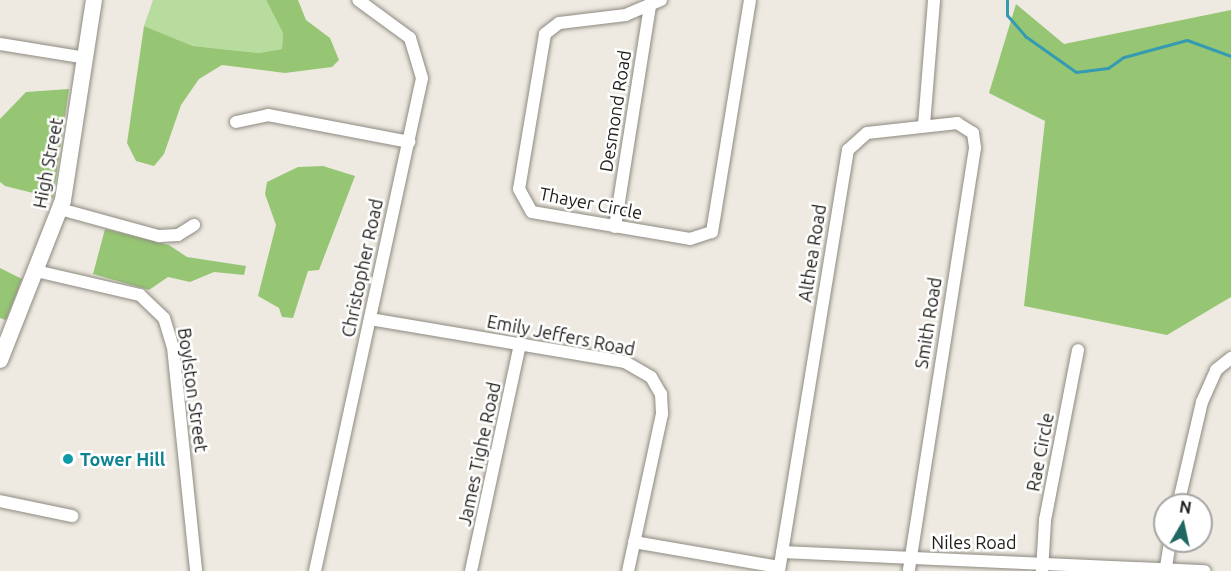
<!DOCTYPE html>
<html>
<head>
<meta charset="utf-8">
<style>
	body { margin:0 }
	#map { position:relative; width:1231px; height:571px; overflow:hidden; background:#eeeae1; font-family:Ubuntu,sans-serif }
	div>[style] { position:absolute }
	.green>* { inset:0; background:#b7dc9e }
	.forest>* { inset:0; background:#96c673 }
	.stream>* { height:3px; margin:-1.5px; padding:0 1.5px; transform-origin:1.5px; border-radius:1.5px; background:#349bb2 }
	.roads { filter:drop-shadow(0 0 2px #8d8a81) drop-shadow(0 0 2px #8d8a81) }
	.street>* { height:12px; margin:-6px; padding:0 6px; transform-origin:6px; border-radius:6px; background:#fff }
	.secondary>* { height:16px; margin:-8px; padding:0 8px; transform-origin:8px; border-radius:8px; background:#fff }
	.dots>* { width:16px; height:16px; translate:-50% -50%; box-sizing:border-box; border:3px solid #fff; border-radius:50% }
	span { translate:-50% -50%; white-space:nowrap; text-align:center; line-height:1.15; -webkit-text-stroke:5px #fff; paint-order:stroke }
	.street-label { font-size:18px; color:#1f1e1b }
	.culture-label { font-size:18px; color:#0d838f; font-weight:700 }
	.left { translate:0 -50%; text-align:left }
	.north { position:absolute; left:1153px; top:493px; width:60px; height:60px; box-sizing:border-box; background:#fff; border:2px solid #a5a5a4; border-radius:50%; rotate:9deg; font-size:16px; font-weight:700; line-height:24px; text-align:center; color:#1f1e1b }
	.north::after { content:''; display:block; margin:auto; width:21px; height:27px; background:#1e6861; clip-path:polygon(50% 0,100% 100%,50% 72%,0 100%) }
</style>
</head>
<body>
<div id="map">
	<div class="green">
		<div style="clip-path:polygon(153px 0,266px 0,283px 33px,282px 49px,259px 53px,193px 46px,144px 26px)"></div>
	</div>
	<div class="forest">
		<div style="clip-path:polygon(266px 0,298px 0,306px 20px,330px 38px,339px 60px,332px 67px,285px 73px,222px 65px,199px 79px,181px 105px,164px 154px,154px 166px,136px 161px,127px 143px,144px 26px,193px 46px,259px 53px,282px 49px,283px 33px)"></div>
		<div style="clip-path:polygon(1016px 4px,1064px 44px,1231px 10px,1231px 297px,1167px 335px,1024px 306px,1045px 121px,989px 93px)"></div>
		<div style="clip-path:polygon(69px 89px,53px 198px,5px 186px,0 182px,0 119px,26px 92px)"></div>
		<div style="clip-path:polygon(323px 166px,355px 176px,319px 270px,308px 271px,293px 318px,282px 317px,279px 308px,258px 296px,276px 225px,265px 194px,267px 182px,298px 167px)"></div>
		<div style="clip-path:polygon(105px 229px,169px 245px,187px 257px,246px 266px,244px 275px,214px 272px,190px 282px,168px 277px,149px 290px,93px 274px)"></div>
		<div style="clip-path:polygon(0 268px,22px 279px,6px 320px,0 318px)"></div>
	</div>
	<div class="stream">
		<div style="left:1007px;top:0;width:15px;rotate:90deg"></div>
		<div style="left:1007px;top:15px;width:28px;rotate:49deg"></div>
		<div style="left:1025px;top:36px;width:62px;rotate:35.2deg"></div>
		<div style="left:1076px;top:72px;width:32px;rotate:-7deg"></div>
		<div style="left:1108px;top:68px;width:19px;rotate:-35deg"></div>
		<div style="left:1124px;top:57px;width:65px;rotate:-15.1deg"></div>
		<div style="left:1187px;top:40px;width:47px;rotate:20deg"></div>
	</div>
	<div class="roads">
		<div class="street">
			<div style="left:661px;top:0;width:38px;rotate:157deg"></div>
			<div style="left:626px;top:15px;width:67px;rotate:173.2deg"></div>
			<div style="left:559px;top:23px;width:18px;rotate:142deg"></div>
			<div style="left:545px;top:34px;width:157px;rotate:99.5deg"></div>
			<div style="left:519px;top:189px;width:26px;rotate:61deg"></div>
			<div style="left:532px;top:212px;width:160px;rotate:9.7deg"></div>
			<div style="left:690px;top:239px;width:23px;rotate:-18deg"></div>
			<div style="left:712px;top:232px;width:235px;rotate:-80.7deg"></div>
			<div style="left:0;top:44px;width:87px;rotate:9.2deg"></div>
			<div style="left:236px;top:122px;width:33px;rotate:-12deg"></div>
			<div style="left:268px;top:115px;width:144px;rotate:10.8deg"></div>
			<div style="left:924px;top:125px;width:125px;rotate:-85.4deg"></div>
			<div style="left:60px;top:209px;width:103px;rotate:15.3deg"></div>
			<div style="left:159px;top:236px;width:19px;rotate:-3deg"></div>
			<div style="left:178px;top:235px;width:19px;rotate:-32deg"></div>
			<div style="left:615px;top:227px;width:230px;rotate:-81deg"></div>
			<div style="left:36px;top:271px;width:107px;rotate:13deg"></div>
			<div style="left:140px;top:295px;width:33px;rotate:44deg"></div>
			<div style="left:164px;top:318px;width:30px;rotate:73deg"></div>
			<div style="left:173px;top:347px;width:225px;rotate:84.1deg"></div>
			<div style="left:370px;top:319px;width:259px;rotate:9.6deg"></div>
			<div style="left:625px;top:362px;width:30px;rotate:30deg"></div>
			<div style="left:651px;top:377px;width:20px;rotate:60deg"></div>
			<div style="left:661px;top:394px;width:20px;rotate:87deg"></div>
			<div style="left:662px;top:414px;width:161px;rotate:102.2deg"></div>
			<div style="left:0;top:501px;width:74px;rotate:11.8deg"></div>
			<div style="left:1178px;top:505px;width:106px;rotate:-76.9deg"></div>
			<div style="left:1202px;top:402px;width:35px;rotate:-66deg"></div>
			<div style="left:1216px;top:370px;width:19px;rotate:-39deg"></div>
			<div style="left:634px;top:542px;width:147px;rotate:9.8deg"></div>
			<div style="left:782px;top:552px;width:423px;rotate:2.6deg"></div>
			<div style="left:1166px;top:567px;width:26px;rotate:-81deg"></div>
			<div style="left:315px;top:571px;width:504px;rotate:-77.75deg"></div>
			<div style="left:422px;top:78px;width:42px;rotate:-106.7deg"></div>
			<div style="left:410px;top:38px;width:64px;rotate:-143.8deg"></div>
			<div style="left:471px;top:571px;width:231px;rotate:-77.8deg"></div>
			<div style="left:779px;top:571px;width:427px;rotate:-80.7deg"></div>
			<div style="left:848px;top:150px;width:25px;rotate:-42deg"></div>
			<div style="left:867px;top:133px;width:91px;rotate:-6.3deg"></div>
			<div style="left:957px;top:123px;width:19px;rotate:32deg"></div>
			<div style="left:973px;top:133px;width:15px;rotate:82deg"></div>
			<div style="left:975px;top:148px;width:428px;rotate:98.9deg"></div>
			<div style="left:1042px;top:571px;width:51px;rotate:-86.6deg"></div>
			<div style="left:1045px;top:520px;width:173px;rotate:-79deg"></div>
		</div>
		<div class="secondary">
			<div style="left:0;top:360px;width:172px;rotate:-68.5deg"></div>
			<div style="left:63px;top:200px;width:202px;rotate:-81.2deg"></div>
		</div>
	</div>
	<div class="dots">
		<div style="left:68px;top:459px;background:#0f9aa8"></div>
	</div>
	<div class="street-label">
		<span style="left:615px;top:111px;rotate:-81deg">Desmond Road</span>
		<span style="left:48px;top:163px;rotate:-79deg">High Street</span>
		<span style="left:591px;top:203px;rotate:11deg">Thayer Circle</span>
		<span style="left:812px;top:253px;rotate:-81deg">Althea Road</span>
		<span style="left:362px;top:268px;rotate:-78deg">Christopher Road</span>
		<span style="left:928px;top:323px;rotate:-81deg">Smith Road</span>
		<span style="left:561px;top:335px;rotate:11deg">Emily Jeffers Road</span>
		<span style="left:193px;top:390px;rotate:82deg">Boylston Street</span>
		<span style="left:1040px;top:452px;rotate:-79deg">Rae Circle</span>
		<span style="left:479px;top:454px;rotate:-78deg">James Tighe Road</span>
		<span style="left:974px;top:542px">Niles Road</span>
	</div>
	<div class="culture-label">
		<span class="left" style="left:80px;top:459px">Tower Hill</span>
	</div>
	<div class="north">N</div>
</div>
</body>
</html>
